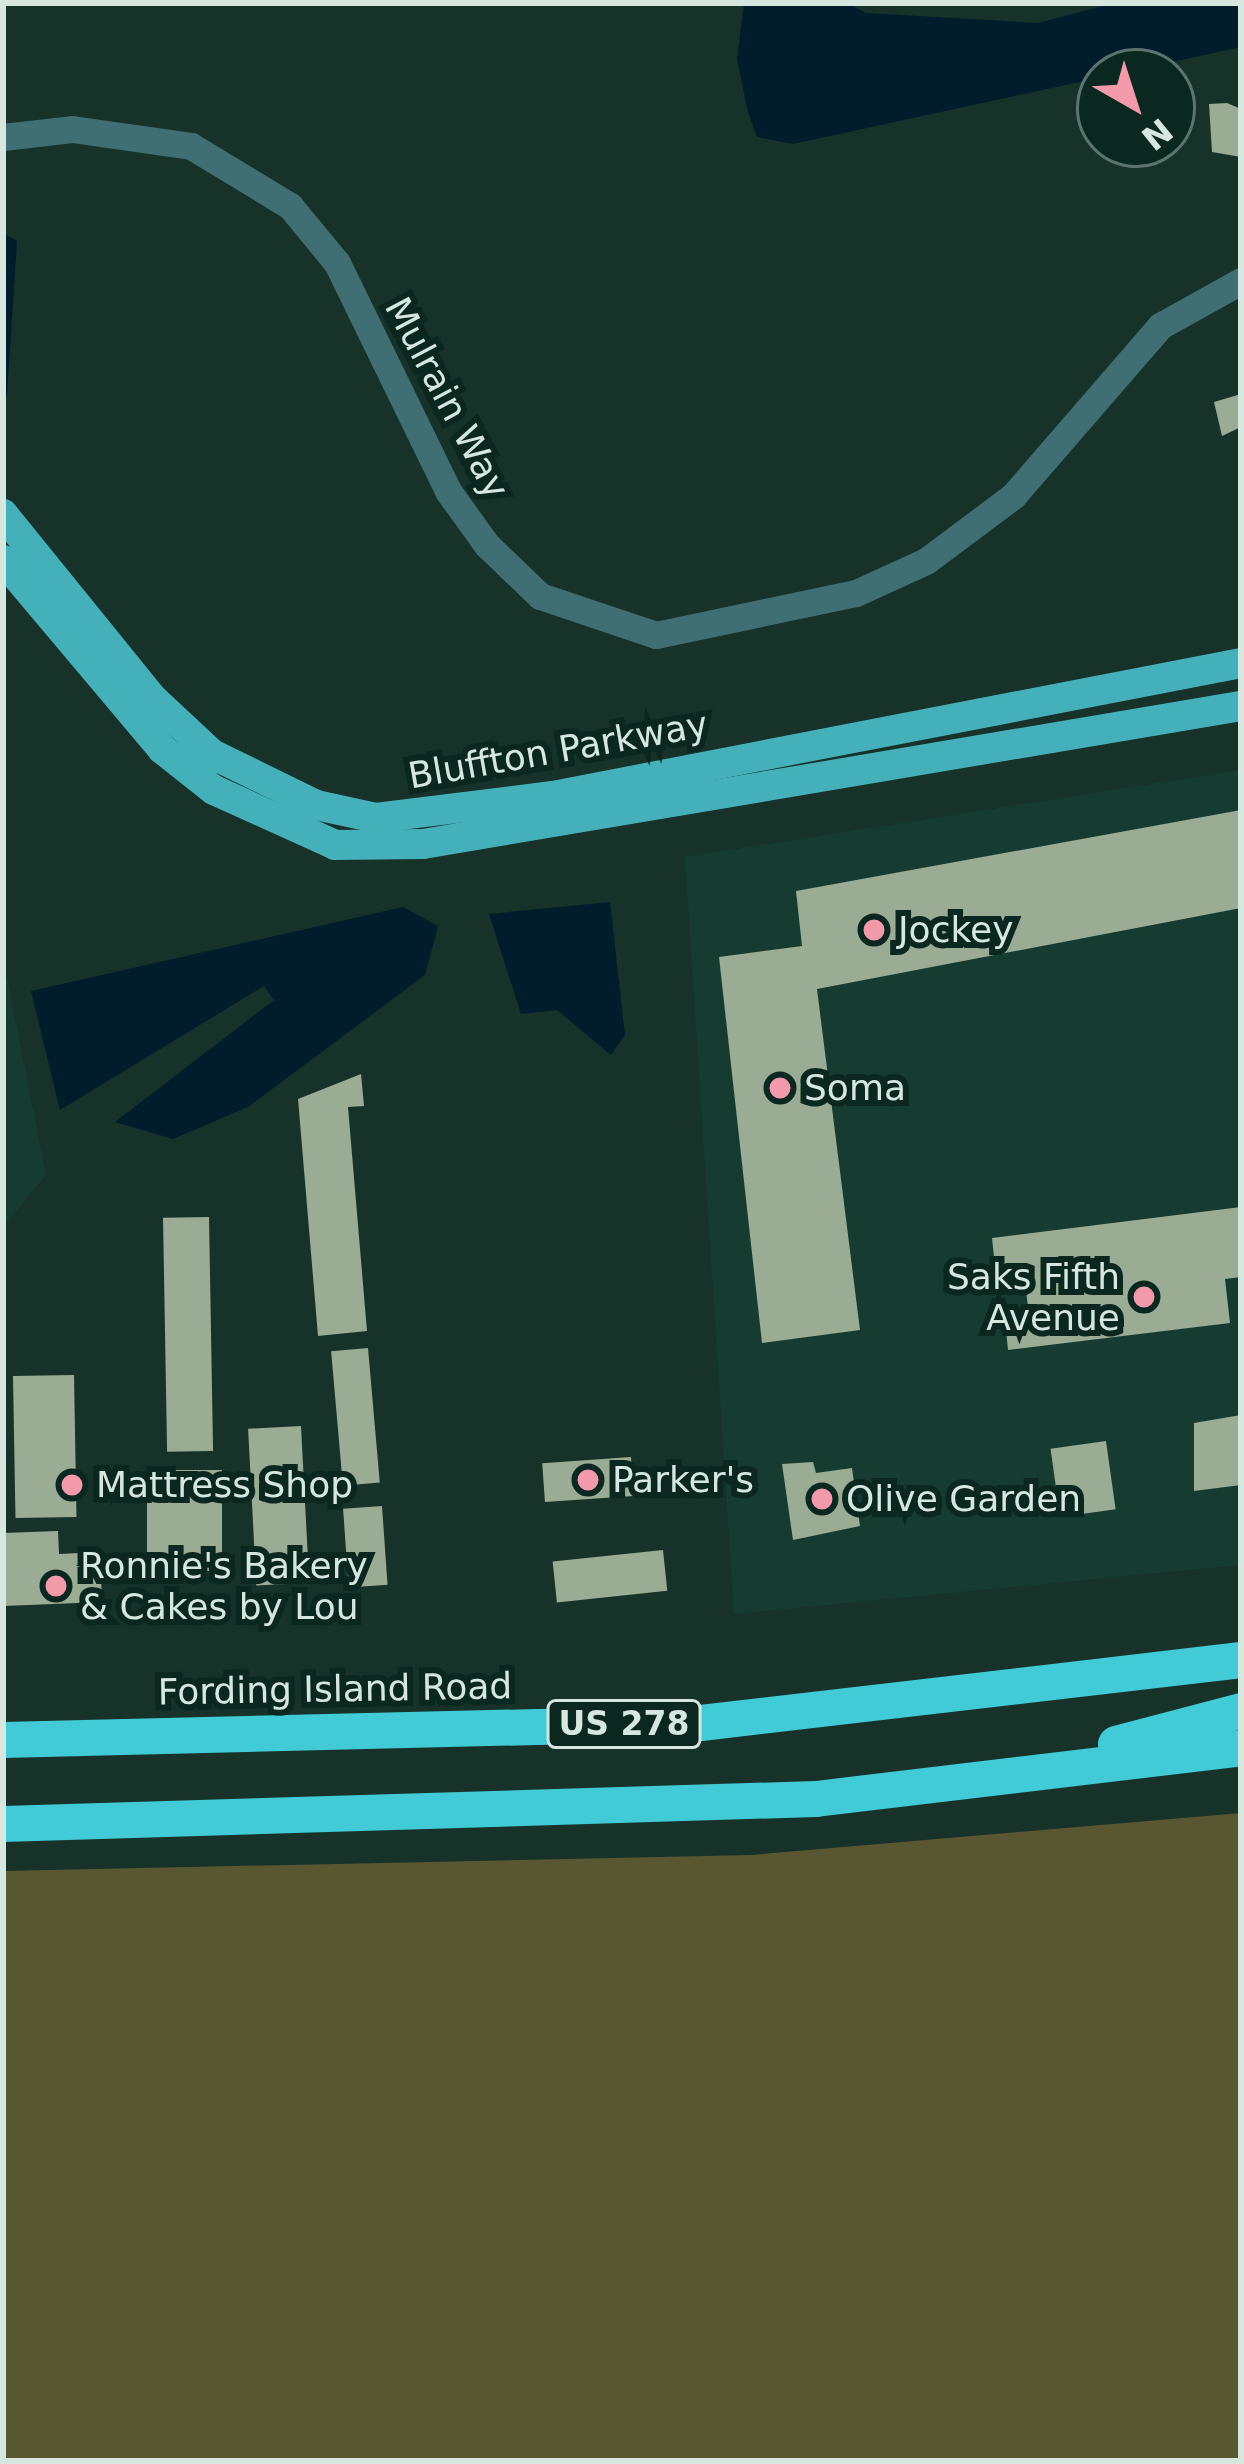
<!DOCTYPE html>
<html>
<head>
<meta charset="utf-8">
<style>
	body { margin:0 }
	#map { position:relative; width:1244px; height:2464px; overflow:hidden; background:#163229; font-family:"DejaVu Sans",sans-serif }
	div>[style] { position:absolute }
	.built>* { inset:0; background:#163c32 }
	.forest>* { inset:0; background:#595732 }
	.water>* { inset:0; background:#011d2c }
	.building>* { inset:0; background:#9aac94; transform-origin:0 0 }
	.minor>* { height:27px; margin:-13.5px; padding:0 13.5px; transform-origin:13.5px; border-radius:13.5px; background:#406f73 }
	.major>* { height:30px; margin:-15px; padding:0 15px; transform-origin:15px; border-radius:15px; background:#44b1ba }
	.highway>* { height:36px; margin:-18px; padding:0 18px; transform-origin:18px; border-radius:18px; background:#41cbd6 }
	.dots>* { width:33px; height:33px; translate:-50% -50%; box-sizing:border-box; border:6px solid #0b2820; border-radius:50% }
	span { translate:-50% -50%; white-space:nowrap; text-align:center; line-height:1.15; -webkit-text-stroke:12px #0b2820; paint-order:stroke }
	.shield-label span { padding:3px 9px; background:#0b2820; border:3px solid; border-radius:9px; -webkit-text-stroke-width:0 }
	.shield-label { font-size:33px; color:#d6e7e0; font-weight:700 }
	.street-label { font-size:36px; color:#d6e7e0 }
	.poi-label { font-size:36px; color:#d6e7e0 }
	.left { translate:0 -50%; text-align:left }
	.right { translate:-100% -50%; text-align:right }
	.frame { position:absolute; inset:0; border:6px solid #d6e7e0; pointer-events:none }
	.north { position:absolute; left:1076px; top:48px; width:120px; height:120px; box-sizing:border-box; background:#0b2820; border:3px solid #5c746d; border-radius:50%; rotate:141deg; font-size:33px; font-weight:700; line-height:48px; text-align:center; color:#d6e7e0 }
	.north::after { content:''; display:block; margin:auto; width:42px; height:54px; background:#f39aaa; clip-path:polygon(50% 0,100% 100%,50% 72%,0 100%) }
</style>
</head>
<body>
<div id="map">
	<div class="built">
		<div style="clip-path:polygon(1241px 770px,1241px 1565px,734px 1614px,685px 857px)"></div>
		<div style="clip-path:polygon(3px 869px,4px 963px,46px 1175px,3px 1227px)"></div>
	</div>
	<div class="forest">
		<div style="clip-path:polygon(1241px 1813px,1241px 2461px,3px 2461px,3px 1871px,751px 1855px)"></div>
	</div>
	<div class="water">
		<div style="clip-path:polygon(744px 3px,848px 3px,866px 13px,1038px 23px,1114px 3px,1241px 3px,1241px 47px,793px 144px,757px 137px,748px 112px,737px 59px)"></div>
		<div style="clip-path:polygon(3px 233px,17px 241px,7px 396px,3px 393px)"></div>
		<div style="clip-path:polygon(610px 902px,625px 1035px,611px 1055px,557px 1010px,521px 1014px,489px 914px)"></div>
		<div style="clip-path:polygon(403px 907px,438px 926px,425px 975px,248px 1107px,173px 1139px,115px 1122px,274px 1000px,264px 986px,60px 1110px,31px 991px)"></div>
	</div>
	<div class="building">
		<div style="clip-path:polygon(1227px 103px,1241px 109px,1241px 157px,1212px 152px,1209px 104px)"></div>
		<div style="clip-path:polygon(1241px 394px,1241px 427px,1222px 436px,1214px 402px)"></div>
		<div style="clip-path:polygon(1241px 810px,1241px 908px,817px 989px,860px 1330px,762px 1343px,719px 957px,802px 946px,796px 891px)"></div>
		<div style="clip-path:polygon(361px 1074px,364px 1106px,348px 1107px,367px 1331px,318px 1336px,298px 1099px)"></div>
		<div style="clip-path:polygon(1241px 1207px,1241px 1277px,1225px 1279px,1230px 1323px,1008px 1350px,1005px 1319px,1029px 1316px,1026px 1290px,998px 1294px,992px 1238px)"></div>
		<div style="left:209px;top:1217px;width:234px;height:46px;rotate:89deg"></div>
		<div style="left:368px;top:1348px;width:135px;height:37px;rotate:85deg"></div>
		<div style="left:74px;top:1375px;width:142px;height:61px;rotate:89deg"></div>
		<div style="clip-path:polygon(1241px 1415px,1241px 1485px,1194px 1491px,1194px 1423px)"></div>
		<div style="left:301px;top:1426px;width:157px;height:53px;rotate:87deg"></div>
		<div style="left:1106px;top:1441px;width:69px;height:56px;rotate:82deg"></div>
		<div style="left:631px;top:1457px;width:39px;height:89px;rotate:86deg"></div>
		<div style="clip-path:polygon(813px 1462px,816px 1473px,852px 1468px,860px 1526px,793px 1540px,782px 1464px)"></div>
		<div style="left:147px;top:1470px;width:75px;height:101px"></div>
		<div style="left:382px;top:1506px;width:79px;height:39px;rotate:86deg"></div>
		<div style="clip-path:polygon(58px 1531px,59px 1554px,100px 1552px,102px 1602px,4px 1606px,3px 1533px)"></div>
		<div style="left:663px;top:1550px;width:41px;height:111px;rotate:84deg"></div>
	</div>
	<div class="minor">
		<div style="left:3px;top:137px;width:69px;rotate:-6.6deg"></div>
		<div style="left:72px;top:129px;width:120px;rotate:8.1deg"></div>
		<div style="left:191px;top:146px;width:116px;rotate:31.2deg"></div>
		<div style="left:290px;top:206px;width:74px;rotate:50.5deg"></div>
		<div style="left:337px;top:263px;width:254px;rotate:64deg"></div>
		<div style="left:448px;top:491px;width:67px;rotate:54.2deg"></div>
		<div style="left:487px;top:545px;width:74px;rotate:43.9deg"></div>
		<div style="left:540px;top:596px;width:122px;rotate:18.6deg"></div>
		<div style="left:656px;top:635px;width:204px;rotate:-11.9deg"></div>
		<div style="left:856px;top:593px;width:77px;rotate:-24.6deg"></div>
		<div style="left:926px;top:561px;width:109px;rotate:-36.8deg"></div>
		<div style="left:1013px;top:496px;width:225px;rotate:-49.1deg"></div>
		<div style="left:1160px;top:326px;width:93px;rotate:-29.1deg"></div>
	</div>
	<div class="major">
		<div style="left:3px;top:514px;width:238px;rotate:51deg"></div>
		<div style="left:153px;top:699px;width:81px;rotate:43deg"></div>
		<div style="left:212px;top:754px;width:116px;rotate:26.1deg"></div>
		<div style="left:316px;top:805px;width:61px;rotate:12.2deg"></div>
		<div style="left:376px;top:818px;width:178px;rotate:-7.1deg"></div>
		<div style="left:553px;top:796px;width:701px;rotate:-10.94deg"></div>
		<div style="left:3px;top:560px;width:247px;rotate:49.9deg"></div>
		<div style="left:162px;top:749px;width:66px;rotate:38.3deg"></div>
		<div style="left:214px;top:790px;width:133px;rotate:24.4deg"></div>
		<div style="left:335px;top:845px;width:88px;rotate:-0.7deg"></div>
		<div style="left:423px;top:844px;width:830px;rotate:-9.58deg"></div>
	</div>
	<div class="highway">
		<div style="left:3px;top:1740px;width:698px;rotate:-1.4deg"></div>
		<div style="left:701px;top:1723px;width:544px;rotate:-6.65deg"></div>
		<div style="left:1116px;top:1744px;width:129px;rotate:-14.8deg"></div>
		<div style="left:3px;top:1824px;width:813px;rotate:-1.76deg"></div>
		<div style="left:816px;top:1799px;width:428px;rotate:-6.8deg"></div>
	</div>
	<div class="dots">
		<div style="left:874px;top:930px;background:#f39aaa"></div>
		<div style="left:780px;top:1088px;background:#f39aaa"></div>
		<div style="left:1144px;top:1297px;background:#f39aaa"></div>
		<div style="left:588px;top:1480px;background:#f39aaa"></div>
		<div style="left:72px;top:1485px;background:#f39aaa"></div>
		<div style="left:822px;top:1499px;background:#f39aaa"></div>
		<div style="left:56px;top:1586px;background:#f39aaa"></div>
	</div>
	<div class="shield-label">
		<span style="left:624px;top:1724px">US 278</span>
	</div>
	<div class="street-label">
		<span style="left:447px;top:398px;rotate:62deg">Mulrain Way</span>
		<span style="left:558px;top:750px;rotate:-10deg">Bluffton Parkway</span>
		<span style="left:335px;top:1689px;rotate:-1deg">Fording Island Road</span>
	</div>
	<div class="poi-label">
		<span class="left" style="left:898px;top:930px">Jockey</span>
		<span class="left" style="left:804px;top:1088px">Soma</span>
		<span class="right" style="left:1120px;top:1297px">Saks Fifth<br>Avenue</span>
		<span class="left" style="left:612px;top:1480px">Parker's</span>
		<span class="left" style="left:96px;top:1485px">Mattress Shop</span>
		<span class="left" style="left:846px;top:1499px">Olive Garden</span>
		<span class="left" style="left:80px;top:1586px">Ronnie's Bakery<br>&amp; Cakes by Lou</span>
	</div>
	<div class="frame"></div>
	<div class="north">N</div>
</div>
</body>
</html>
